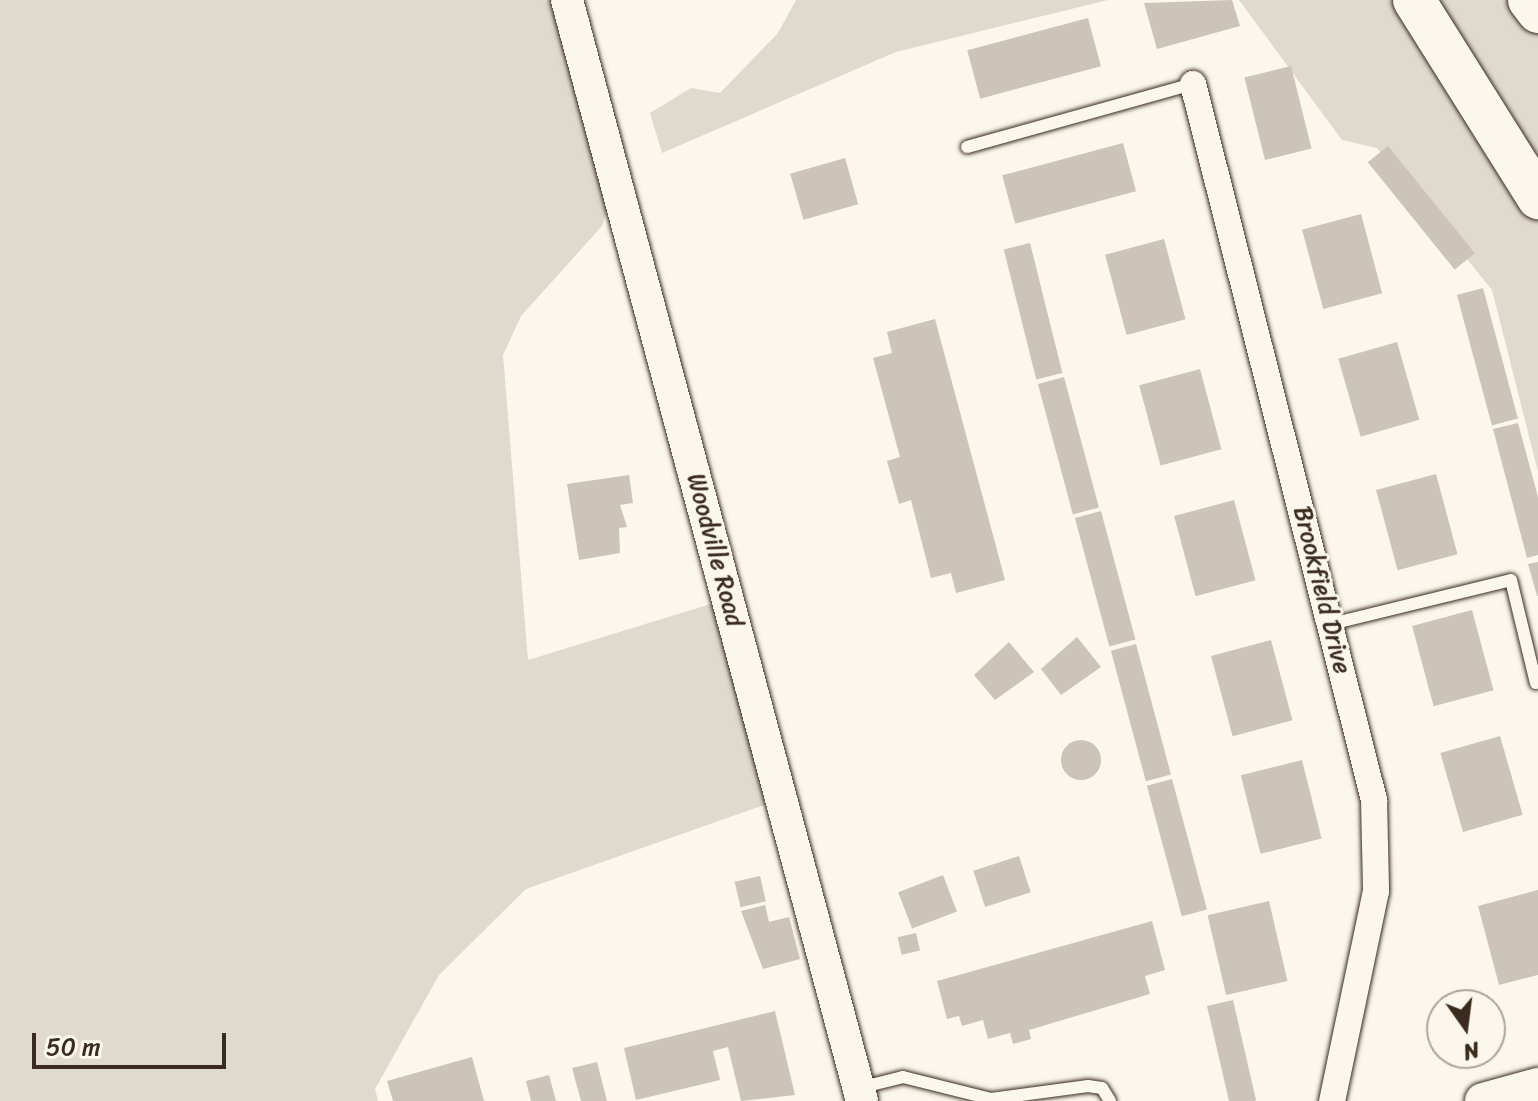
<!DOCTYPE html>
<html>
<head>
<meta charset="utf-8">
<style>
	body { margin:0 }
	#map { position:relative; width:1538px; height:1101px; overflow:hidden; background:#fbf7ec; font-family:Sriracha,sans-serif }
	div>[style] { position:absolute }
	.green>* { inset:0; background:#dfd9ce }
	.building>* { inset:0; background:#ccc4b9; transform-origin:0 0 }
	.round { border-radius:50% }
	.roads { filter:drop-shadow(0 0 2px #3b2a1e) drop-shadow(0 0 2px #3b2a1e) }
	.service>* { height:12px; margin:-6px; padding:0 6px; transform-origin:6px; border-radius:6px; background:#fbf7ec }
	.minor>* { height:26px; margin:-13px; padding:0 13px; transform-origin:13px; border-radius:13px; background:#fbf7ec }
	.tertiary>* { height:32px; margin:-16px; padding:0 16px; transform-origin:16px; border-radius:16px; background:#fbf7ec }
	.secondary>* { height:36px; margin:-18px; padding:0 18px; transform-origin:18px; border-radius:18px; background:#fbf7ec }
	.trunk>* { height:42px; margin:-21px; padding:0 21px; transform-origin:21px; border-radius:21px; background:#fbf7ec }
	span { translate:-50% -50%; white-space:nowrap; text-align:center; line-height:1.15; -webkit-text-stroke:6px #fbf7ec; paint-order:stroke }
	.street-label { font-size:24px; color:#3b2a1e }
	.north { position:absolute; left:1426px; top:989px; width:80px; height:80px; box-sizing:border-box; background:#fbf7ec; border:2px solid #aea59a; border-radius:50%; rotate:166deg; font-size:22px; font-weight:700; line-height:32px; text-align:center; color:#3b2a1e }
	.north::after { content:''; display:block; margin:auto; width:28px; height:36px; background:#3b2a1e; clip-path:polygon(50% 0,100% 100%,50% 72%,0 100%) }
	.scale { position:absolute; left:32px; top:1033px; width:194px; height:36px; box-sizing:border-box; border:4px solid #3b2a1e; border-top:0; padding-left:10px; font-size:24px; line-height:28px; white-space:nowrap; color:#3b2a1e; -webkit-text-stroke:6px #fbf7ec; paint-order:stroke }
</style>
</head>
<body>
<div id="map">
	<div class="green">
		<div style="clip-path:polygon(0 0,557px 0,609px 202px,602px 226px,521px 316px,503px 355px,528px 660px,714px 603px,770px 803px,526px 889px,439px 975px,375px 1089px,378px 1101px,0 1101px)"></div>
		<div style="clip-path:polygon(796px 0,1108px 0,896px 52px,662px 153px,650px 113px,691px 88px,720px 93px,778px 33px)"></div>
		<div style="clip-path:polygon(1239px 0,1538px 0,1538px 472px,1492px 290px,1377px 148px,1342px 140px)"></div>
	</div>
	<div class="building">
		<div style="clip-path:polygon(1232px 0,1240px 26px,1157px 49px,1144px 3px)"></div>
		<div style="left:1088px;top:18px;width:50px;height:125px;rotate:75deg"></div>
		<div style="left:1291px;top:66px;width:85px;height:48px;rotate:76deg"></div>
		<div style="left:1123px;top:143px;width:50px;height:125px;rotate:75deg"></div>
		<div style="left:1388px;top:146px;width:138px;height:26px;rotate:51deg"></div>
		<div style="left:845px;top:158px;width:48px;height:57px;rotate:74deg"></div>
		<div style="left:1361px;top:214px;width:82px;height:61px;rotate:75deg"></div>
		<div style="left:1164px;top:239px;width:83px;height:61px;rotate:75deg"></div>
		<div style="left:1030px;top:243px;width:134px;height:27px;rotate:76deg"></div>
		<div style="left:1483px;top:288px;width:135px;height:27px;rotate:75deg"></div>
		<div style="clip-path:polygon(935px 319px,1005px 580px,956px 593px,951px 573px,931px 578px,911px 500px,899px 504px,887px 461px,900px 457px,873px 358px,892px 353px,887px 332px)"></div>
		<div style="left:1397px;top:342px;width:81px;height:61px;rotate:74deg"></div>
		<div style="left:1200px;top:369px;width:83px;height:63px;rotate:75deg"></div>
		<div style="left:1064px;top:377px;width:135px;height:27px;rotate:75deg"></div>
		<div style="clip-path:polygon(1518px 423px,1538px 497px,1538px 555px,1527px 558px,1493px 429px)"></div>
		<div style="left:1436px;top:474px;width:83px;height:62px;rotate:75deg"></div>
		<div style="clip-path:polygon(629px 475px,633px 503px,620px 505px,627px 527px,619px 528px,620px 553px,579px 560px,567px 484px)"></div>
		<div style="left:1234px;top:500px;width:83px;height:62px;rotate:75deg"></div>
		<div style="left:1101px;top:511px;width:133px;height:27px;rotate:75deg"></div>
		<div style="clip-path:polygon(1538px 562px,1538px 596px,1537px 596px,1528px 564px)"></div>
		<div style="left:1472px;top:610px;width:83px;height:62px;rotate:75deg"></div>
		<div style="clip-path:polygon(1077px 637px,1101px 667px,1061px 695px,1041px 669px)"></div>
		<div style="left:1271px;top:640px;width:83px;height:62px;rotate:75deg"></div>
		<div style="clip-path:polygon(1009px 642px,1034px 672px,995px 700px,974px 675px)"></div>
		<div style="left:1136px;top:644px;width:135px;height:26px;rotate:75deg"></div>
		<div style="left:1500px;top:736px;width:82px;height:62px;rotate:74deg"></div>
		<div class="round" style="left:1061px;top:740px;width:40px;height:40px"></div>
		<div style="left:1302px;top:760px;width:81px;height:63px;rotate:76deg"></div>
		<div style="left:1172px;top:779px;width:135px;height:26px;rotate:75deg"></div>
		<div style="left:1019px;top:856px;width:38px;height:48px;rotate:72deg"></div>
		<div style="left:943px;top:875px;width:39px;height:48px;rotate:69deg"></div>
		<div style="left:760px;top:876px;width:26px;height:26px;rotate:77deg"></div>
		<div style="clip-path:polygon(1538px 890px,1538px 975px,1499px 985px,1478px 906px)"></div>
		<div style="left:1269px;top:901px;width:82px;height:63px;rotate:77deg"></div>
		<div style="clip-path:polygon(765px 905px,769px 922px,789px 917px,800px 959px,763px 969px,741px 911px)"></div>
		<div style="clip-path:polygon(1152px 921px,1165px 970px,1145px 976px,1150px 994px,1029px 1030px,1031px 1039px,1013px 1044px,1010px 1033px,988px 1039px,983px 1020px,962px 1026px,959px 1016px,947px 1019px,937px 981px)"></div>
		<div style="left:916px;top:933px;width:18px;height:19px;rotate:77deg"></div>
		<div style="clip-path:polygon(1233px 1000px,1256px 1100px,1254px 1101px,1229px 1101px,1207px 1006px)"></div>
		<div style="clip-path:polygon(775px 1011px,795px 1095px,741px 1101px,728px 1047px,713px 1051px,720px 1080px,636px 1100px,624px 1048px)"></div>
		<div style="clip-path:polygon(472px 1057px,484px 1101px,393px 1101px,387px 1081px)"></div>
		<div style="clip-path:polygon(597px 1062px,607px 1101px,581px 1101px,572px 1068px)"></div>
		<div style="clip-path:polygon(549px 1075px,556px 1101px,531px 1101px,526px 1081px)"></div>
	</div>
	<div class="roads">
		<div class="service">
			<div style="left:967px;top:147px;width:235px;rotate:-15.6deg"></div>
			<div style="left:1331px;top:624px;width:185px;rotate:-13.7deg"></div>
			<div style="left:1511px;top:580px;width:106px;rotate:76.4deg"></div>
			<div style="left:859px;top:1088px;width:45px;rotate:-14deg"></div>
			<div style="left:903px;top:1077px;width:91px;rotate:14deg"></div>
			<div style="left:991px;top:1099px;width:98px;rotate:-7.6deg"></div>
			<div style="left:1088px;top:1086px;width:14px;rotate:8deg"></div>
			<div style="left:1102px;top:1088px;width:15px;rotate:58deg"></div>
		</div>
		<div class="minor">
			<div style="left:1193px;top:84px;width:739px;rotate:75.81deg"></div>
			<div style="left:1374px;top:800px;width:91px;rotate:88.7deg"></div>
			<div style="left:1376px;top:891px;width:215px;rotate:101.8deg"></div>
		</div>
		<div class="tertiary">
			<div style="left:567px;top:0;width:1140px;rotate:75deg"></div>
		</div>
		<div class="secondary">
			<div style="left:1483px;top:1101px;width:57px;rotate:-15.3deg"></div>
		</div>
		<div class="trunk">
			<div style="left:1414px;top:0;width:234px;rotate:57.9deg"></div>
			<div style="left:1529px;top:0;width:15px;rotate:53deg"></div>
		</div>
	</div>
	<div class="street-label">
		<span style="left:715px;top:550px;rotate:75deg">Woodville Road</span>
		<span style="left:1322px;top:590px;rotate:76deg">Brookfield Drive</span>
	</div>
	<div class="north">N</div>
	<div class="scale">50 m</div>
</div>
</body>
</html>
